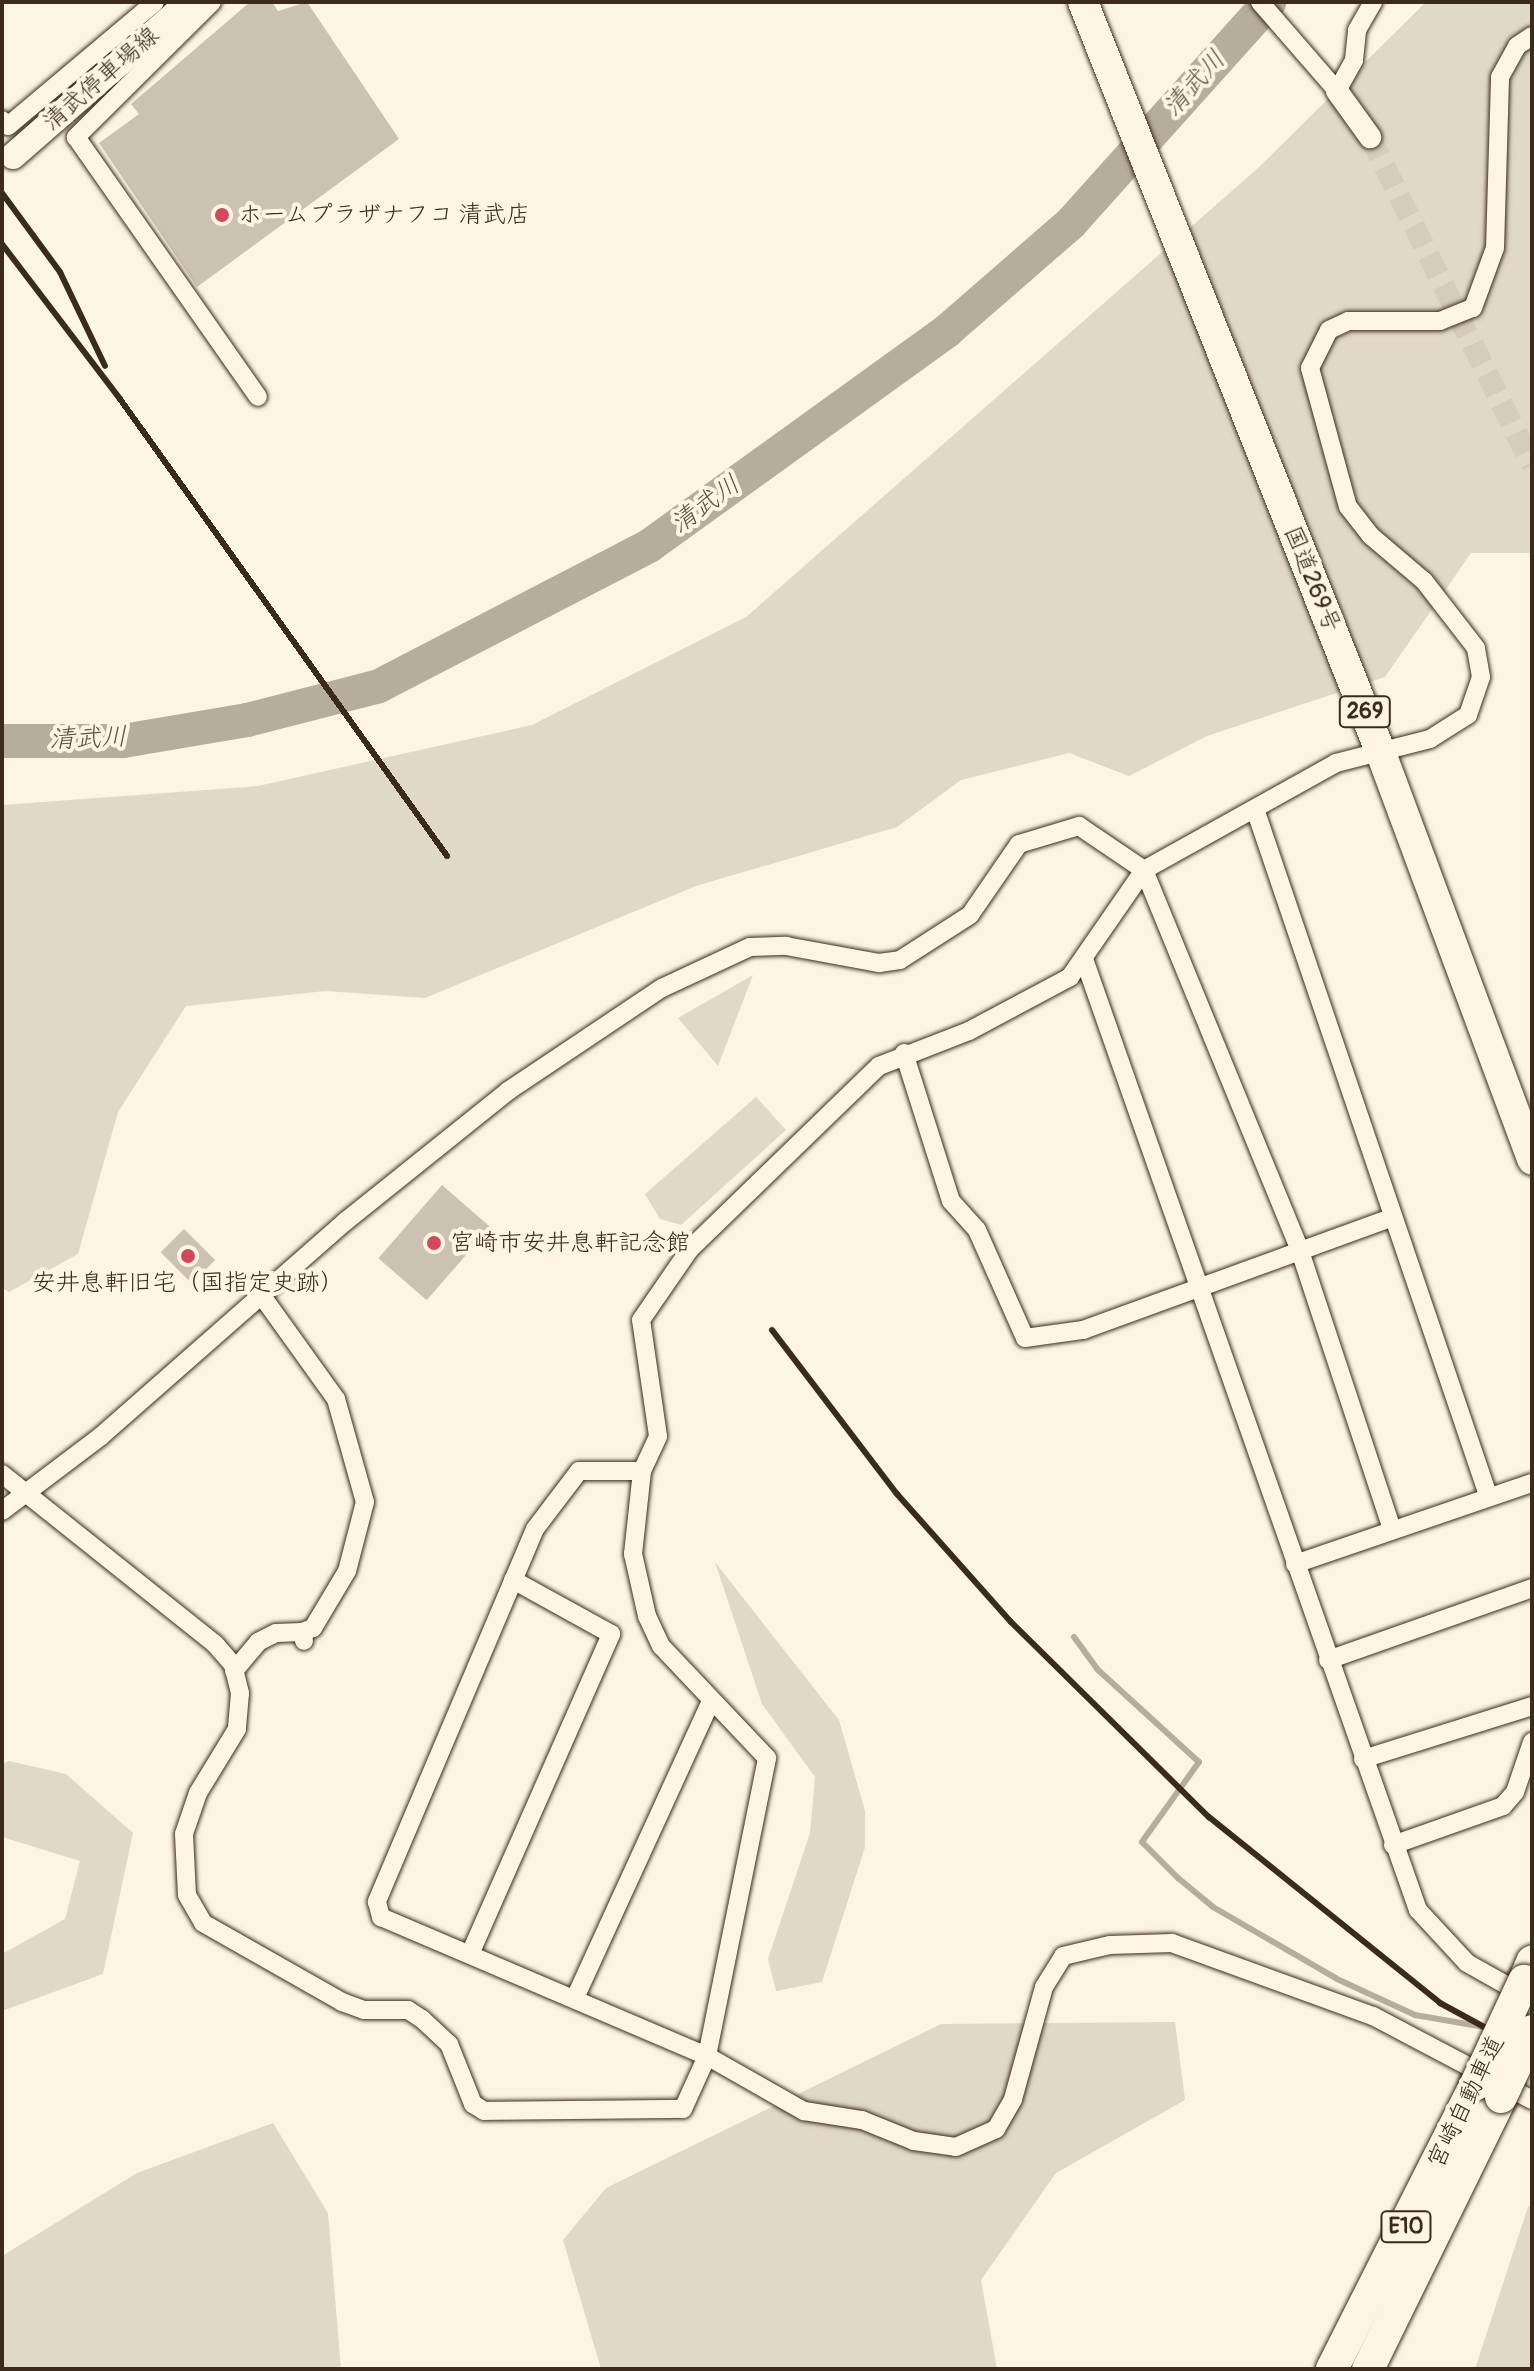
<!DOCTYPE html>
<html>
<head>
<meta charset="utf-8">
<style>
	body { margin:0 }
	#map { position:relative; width:1534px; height:2371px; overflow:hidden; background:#fcf5e5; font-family:Pangolin,"Klee One",sans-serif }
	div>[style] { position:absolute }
	.green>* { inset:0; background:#e0d8c8 }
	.stream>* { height:6px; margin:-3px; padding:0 3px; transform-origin:3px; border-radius:3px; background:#b7ad9e }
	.river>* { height:34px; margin:-17px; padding:0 17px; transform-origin:17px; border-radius:17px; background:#b7ad9e }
	.building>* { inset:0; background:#ccc2b3; transform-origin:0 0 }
	.tertiary-tunnel>* { height:22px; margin-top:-11px; transform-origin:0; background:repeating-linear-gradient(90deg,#d5ccbd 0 22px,transparent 0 33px) }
	.roads { filter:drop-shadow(0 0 2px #3b2a1e) drop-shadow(0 0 2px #3b2a1e) }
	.minor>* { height:18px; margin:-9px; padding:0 9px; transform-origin:9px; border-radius:9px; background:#fcf5e5 }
	.tertiary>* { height:22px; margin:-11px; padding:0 11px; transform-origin:11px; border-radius:11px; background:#fcf5e5 }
	.secondary>* { height:26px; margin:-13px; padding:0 13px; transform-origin:13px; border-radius:13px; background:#fcf5e5 }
	.trunk>* { height:30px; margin:-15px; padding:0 15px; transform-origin:15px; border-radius:15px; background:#fcf5e5 }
	.motorway>* { height:32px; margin:-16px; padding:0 16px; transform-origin:16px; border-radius:16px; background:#fcf5e5 }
	.rail>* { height:6px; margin:-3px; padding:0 3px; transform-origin:3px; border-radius:3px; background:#3b2a1e }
	.bridges { filter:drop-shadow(0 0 2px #3b2a1e) drop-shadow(0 0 2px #3b2a1e) }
	.motorway-bridge>* { height:32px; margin:-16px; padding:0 16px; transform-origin:16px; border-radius:16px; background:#fcf5e5 }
	.dots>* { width:22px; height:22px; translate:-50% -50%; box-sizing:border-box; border:4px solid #fcf5e5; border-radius:50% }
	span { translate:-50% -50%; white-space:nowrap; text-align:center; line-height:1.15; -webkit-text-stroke:8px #fcf5e5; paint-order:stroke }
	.shield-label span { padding:2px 6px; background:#fcf5e5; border:2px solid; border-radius:6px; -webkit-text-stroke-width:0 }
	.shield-label { font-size:22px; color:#3b2a1e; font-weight:700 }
	.street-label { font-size:24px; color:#3b2a1e }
	.poi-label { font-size:24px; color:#3b2a1e }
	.left { translate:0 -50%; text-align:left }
	.water-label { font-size:26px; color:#605144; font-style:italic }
	.frame { position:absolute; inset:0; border:4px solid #3b2a1e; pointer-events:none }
</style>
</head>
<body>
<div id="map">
	<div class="green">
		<div style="clip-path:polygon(1426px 2px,1532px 2px,1532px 553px,1471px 553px,1385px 677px,1207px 736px,1129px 776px,1069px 753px,961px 780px,897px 827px,696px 886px,425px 998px,325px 991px,186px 1006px,118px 1112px,78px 1254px,9px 1292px,2px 1288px,2px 805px,258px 786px,532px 725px,746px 617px,1258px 168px)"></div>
		<div style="clip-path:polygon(753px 975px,718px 1066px,678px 1018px)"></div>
		<div style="clip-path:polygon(756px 1097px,786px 1130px,681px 1225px,660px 1219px,645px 1194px)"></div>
		<div style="clip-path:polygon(715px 1562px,839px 1720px,865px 1811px,865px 1847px,822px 1982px,776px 1991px,768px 1959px,810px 1833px,815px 1777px,762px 1704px)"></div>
		<div style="clip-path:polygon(9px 1761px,66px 1774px,133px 1833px,103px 1974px,2px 2011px,2px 1954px,65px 1919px,80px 1861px,2px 1837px,2px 1764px)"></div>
		<div style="clip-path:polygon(1175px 2022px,1185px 2100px,1056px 2173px,981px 2280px,997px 2369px,601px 2369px,563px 2240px,606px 2188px,941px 2024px)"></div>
		<div style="clip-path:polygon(273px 2123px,328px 2213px,341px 2369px,2px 2369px,2px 2256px,137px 2173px)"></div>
		<div style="clip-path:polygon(1532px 2204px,1532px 2369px,1475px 2369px,1528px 2207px)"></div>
	</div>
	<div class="stream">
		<div style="left:1074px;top:1637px;width:39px;rotate:54deg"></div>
		<div style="left:1097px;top:1669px;width:138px;rotate:42.4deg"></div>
		<div style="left:1199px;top:1762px;width:98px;rotate:125.5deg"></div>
		<div style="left:1142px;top:1842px;width:51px;rotate:45deg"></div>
		<div style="left:1178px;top:1878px;width:45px;rotate:39.6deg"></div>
		<div style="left:1213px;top:1907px;width:143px;rotate:30.1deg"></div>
		<div style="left:1337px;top:1979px;width:86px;rotate:24.8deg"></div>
		<div style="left:1415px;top:2015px;width:76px;rotate:9.8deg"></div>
	</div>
	<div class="river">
		<div style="left:2px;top:741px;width:121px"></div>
		<div style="left:123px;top:741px;width:126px;rotate:-9.6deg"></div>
		<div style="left:247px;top:720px;width:136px;rotate:-14.4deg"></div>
		<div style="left:379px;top:686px;width:304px;rotate:-27.4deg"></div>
		<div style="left:649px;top:546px;width:369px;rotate:-35.8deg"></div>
		<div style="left:948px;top:330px;width:163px;rotate:-41deg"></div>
		<div style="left:1071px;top:223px;width:297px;rotate:-48.1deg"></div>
	</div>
	<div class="building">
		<div style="clip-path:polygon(250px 2px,272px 2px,278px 11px,307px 2px,399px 139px,197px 287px,99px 143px,139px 114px,131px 104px)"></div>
		<div style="left:442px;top:1185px;width:64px;height:97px;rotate:41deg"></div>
		<div style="left:184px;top:1229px;width:44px;height:33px;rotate:45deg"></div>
	</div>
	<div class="tertiary-tunnel">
		<div style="left:1370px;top:137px;width:366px;rotate:63.7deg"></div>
	</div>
	<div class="roads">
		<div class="minor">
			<div style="left:212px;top:2px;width:192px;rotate:135.2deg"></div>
			<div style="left:76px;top:137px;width:317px;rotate:55deg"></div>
			<div style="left:1260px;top:2px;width:118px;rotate:49.1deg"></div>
			<div style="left:1337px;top:91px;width:35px;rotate:-61deg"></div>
			<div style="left:1354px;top:60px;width:30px;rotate:-84deg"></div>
			<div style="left:1357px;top:30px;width:32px;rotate:-60deg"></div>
			<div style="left:2px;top:120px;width:8px;rotate:45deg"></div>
			<div style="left:8px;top:126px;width:192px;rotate:-40.1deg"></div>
			<div style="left:1255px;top:809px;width:724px;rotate:71.24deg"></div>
			<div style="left:1084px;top:959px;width:1008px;rotate:70.65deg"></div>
			<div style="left:1418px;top:1910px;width:72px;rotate:47.2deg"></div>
			<div style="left:1467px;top:1963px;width:65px;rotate:29.3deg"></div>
			<div style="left:904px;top:1053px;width:155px;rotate:72.4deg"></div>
			<div style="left:951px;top:1201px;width:39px;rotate:48deg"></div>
			<div style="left:977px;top:1230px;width:118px;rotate:66deg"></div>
			<div style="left:1025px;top:1338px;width:59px;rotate:-7.9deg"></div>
			<div style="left:1083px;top:1330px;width:327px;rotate:-20deg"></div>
			<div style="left:262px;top:1296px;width:127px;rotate:54.3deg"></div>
			<div style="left:336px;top:1399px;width:107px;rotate:74.3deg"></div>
			<div style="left:365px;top:1502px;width:71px;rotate:104.6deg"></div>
			<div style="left:347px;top:1571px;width:66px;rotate:120.8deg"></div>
			<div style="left:313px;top:1628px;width:12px;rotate:160deg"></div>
			<div style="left:642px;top:1471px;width:63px;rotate:180deg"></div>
			<div style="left:579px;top:1471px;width:73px;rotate:127.2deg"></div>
			<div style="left:535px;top:1529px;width:405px;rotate:113deg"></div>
			<div style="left:377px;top:1902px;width:16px;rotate:75deg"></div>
			<div style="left:381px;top:1917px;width:354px;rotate:23.1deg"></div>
			<div style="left:707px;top:2056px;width:112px;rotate:29.6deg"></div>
			<div style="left:804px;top:2111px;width:59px;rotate:8.8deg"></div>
			<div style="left:862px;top:2120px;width:56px;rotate:22deg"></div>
			<div style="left:914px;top:2141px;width:42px;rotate:8.1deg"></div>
			<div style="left:956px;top:2147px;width:44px;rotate:-24.2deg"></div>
			<div style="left:996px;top:2129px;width:34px;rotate:-60deg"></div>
			<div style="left:1013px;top:2099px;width:116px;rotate:-74.5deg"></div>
			<div style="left:1044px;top:1987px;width:36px;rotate:-58deg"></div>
			<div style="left:1063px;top:1956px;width:48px;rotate:-13.2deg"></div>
			<div style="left:1110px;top:1945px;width:62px;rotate:-1.8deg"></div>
			<div style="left:1172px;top:1943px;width:214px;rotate:20deg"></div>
			<div style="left:1373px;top:2016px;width:180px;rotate:27.8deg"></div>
			<div style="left:2px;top:1474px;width:273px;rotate:38.6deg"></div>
			<div style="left:215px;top:1644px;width:28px;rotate:49deg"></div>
			<div style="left:233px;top:1665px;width:29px;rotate:76deg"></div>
			<div style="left:240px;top:1693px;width:36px;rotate:95deg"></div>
			<div style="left:237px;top:1729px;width:75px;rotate:121.4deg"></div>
			<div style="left:198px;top:1793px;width:43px;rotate:108.9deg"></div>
			<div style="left:184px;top:1834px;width:61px;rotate:87.2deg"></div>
			<div style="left:187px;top:1895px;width:32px;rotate:60deg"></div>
			<div style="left:203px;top:1923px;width:160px;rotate:29.6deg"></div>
			<div style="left:342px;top:2002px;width:23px;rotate:20deg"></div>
			<div style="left:364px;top:2010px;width:44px"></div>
			<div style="left:408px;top:2010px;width:17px;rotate:33deg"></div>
			<div style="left:422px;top:2019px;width:37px;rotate:43deg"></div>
			<div style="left:449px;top:2044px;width:65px;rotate:68.2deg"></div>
			<div style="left:473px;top:2104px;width:13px;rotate:32deg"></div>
			<div style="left:484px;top:2111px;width:199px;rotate:-0.6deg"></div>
			<div style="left:683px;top:2109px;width:58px;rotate:-65.6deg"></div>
			<div style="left:707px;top:2056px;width:304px;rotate:-78.6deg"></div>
			<div style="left:767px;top:1758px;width:154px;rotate:-133.4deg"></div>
			<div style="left:661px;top:1646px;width:33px;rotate:-115deg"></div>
			<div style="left:647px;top:1616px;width:64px;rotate:-102.7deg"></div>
			<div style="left:633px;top:1554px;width:83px;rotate:-83.8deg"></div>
			<div style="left:642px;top:1471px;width:38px;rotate:-65deg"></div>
			<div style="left:658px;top:1436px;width:117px;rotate:-98.3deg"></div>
			<div style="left:641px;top:1320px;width:86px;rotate:-55.4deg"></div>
			<div style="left:690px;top:1249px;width:263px;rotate:-44.1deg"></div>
			<div style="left:879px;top:1066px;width:97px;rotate:-21.3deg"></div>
			<div style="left:969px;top:1031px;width:115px;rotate:-28.1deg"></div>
			<div style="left:1070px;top:977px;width:130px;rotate:-55.3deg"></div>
			<div style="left:1144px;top:870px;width:220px;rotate:-29.1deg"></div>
			<div style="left:1336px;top:763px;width:97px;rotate:-14.3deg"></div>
			<div style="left:1430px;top:739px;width:45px;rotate:-32.3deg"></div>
			<div style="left:1468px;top:715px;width:40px;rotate:-71.1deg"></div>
			<div style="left:1481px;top:677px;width:29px;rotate:-100deg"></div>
			<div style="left:1476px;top:648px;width:85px;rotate:-127.8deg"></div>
			<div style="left:1424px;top:581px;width:70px;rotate:-139.7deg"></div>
			<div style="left:1371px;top:536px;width:37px;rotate:-128deg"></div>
			<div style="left:1348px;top:507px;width:144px;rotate:-105.3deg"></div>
			<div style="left:1310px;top:368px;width:42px;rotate:-63.4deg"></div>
			<div style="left:1329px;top:330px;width:21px;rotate:-25deg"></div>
			<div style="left:1348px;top:321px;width:92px"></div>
			<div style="left:1440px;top:321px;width:35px;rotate:-22deg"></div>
			<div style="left:1473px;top:308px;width:64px;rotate:-69.9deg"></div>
			<div style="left:1495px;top:248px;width:171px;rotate:-88.3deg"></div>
			<div style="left:1500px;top:77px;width:35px;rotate:-61deg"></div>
			<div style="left:1517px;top:46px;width:18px;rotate:-34deg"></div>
			<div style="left:2px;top:1511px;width:124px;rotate:-37.1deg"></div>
			<div style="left:101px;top:1436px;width:326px;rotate:-41.3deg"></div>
			<div style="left:346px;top:1221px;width:208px;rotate:-38.7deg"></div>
			<div style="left:508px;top:1091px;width:185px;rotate:-33.8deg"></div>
			<div style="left:662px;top:988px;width:97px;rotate:-25deg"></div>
			<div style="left:750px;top:947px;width:36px;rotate:-2deg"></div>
			<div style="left:786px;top:946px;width:95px;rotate:10.4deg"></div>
			<div style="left:879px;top:963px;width:21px;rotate:-8deg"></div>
			<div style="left:900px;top:960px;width:83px;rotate:-32.7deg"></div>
			<div style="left:970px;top:915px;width:86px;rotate:-55.4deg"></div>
			<div style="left:1019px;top:844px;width:63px;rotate:-16.7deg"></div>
			<div style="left:1079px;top:826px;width:78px;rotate:34.1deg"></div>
			<div style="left:1144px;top:870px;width:412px;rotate:67.7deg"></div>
			<div style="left:1300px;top:1251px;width:293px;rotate:71.7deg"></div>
			<div style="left:1295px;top:1564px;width:250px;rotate:-18.9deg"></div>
			<div style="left:1328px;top:1660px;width:216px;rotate:-19.4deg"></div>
			<div style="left:234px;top:1671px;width:38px;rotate:-50deg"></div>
			<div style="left:258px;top:1642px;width:20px;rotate:-27deg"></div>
			<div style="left:276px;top:1633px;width:26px;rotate:-2deg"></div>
			<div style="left:302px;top:1632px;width:9px;rotate:77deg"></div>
			<div style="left:1363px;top:1759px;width:177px;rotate:-17.4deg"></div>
			<div style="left:1393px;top:1845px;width:117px;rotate:-19.5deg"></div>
			<div style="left:1503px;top:1806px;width:18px;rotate:-49deg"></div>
			<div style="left:1515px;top:1792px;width:53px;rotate:-71.2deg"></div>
			<div style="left:470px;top:1954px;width:350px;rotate:-66.2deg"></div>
			<div style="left:611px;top:1634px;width:112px;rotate:-151.1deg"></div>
			<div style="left:575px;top:1998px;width:327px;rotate:-65.4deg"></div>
		</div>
		<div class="tertiary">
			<div style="left:1337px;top:91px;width:57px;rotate:54.3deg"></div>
		</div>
		<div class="secondary">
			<div style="left:13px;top:156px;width:234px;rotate:-41.2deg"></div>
		</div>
		<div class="trunk">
			<div style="left:1083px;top:2px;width:808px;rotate:68.36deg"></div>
			<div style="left:1381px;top:753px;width:434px;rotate:69.6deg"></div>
		</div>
		<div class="motorway">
			<div style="left:1524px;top:1981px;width:21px;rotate:-67deg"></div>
			<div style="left:1332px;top:2369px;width:319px;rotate:-63.2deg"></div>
			<div style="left:1368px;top:2369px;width:303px;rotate:-63.9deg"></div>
		</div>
	</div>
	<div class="rail">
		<div style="left:2px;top:193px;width:98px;rotate:53.7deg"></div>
		<div style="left:60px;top:272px;width:104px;rotate:64.4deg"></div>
		<div style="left:2px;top:244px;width:195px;rotate:52.7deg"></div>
		<div style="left:120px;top:399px;width:562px;rotate:54.41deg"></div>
		<div style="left:772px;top:1330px;width:206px;rotate:52.7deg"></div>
		<div style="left:897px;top:1494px;width:171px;rotate:48.3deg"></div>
		<div style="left:1011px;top:1622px;width:278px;rotate:44.6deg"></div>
		<div style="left:1209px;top:1817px;width:297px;rotate:38.8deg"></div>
		<div style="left:1440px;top:2003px;width:105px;rotate:28.5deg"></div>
	</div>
	<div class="bridges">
		<div class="motorway-bridge">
			<div style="left:1476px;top:2084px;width:114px;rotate:-65deg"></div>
			<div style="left:1501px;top:2097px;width:73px;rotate:-64.8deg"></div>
		</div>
	</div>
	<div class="dots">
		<div style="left:222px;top:215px;background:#d1495b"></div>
		<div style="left:434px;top:1243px;background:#d1495b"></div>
		<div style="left:188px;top:1256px;background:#d1495b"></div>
	</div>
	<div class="shield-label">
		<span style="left:1365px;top:712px">269</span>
		<span style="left:1406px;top:2227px">E10</span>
	</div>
	<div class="street-label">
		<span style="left:101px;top:79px;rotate:-41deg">清武停車場線</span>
		<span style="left:1312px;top:579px;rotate:68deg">国道269号</span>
		<span style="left:1466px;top:2102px;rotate:-64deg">宮崎自動車道</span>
	</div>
	<div class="poi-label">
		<span class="left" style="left:238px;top:215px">ホームプラザナフコ 清武店</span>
		<span class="left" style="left:450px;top:1243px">宮崎市安井息軒記念館</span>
		<span style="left:188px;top:1283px">安井息軒旧宅（国指定史跡）</span>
	</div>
	<div class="water-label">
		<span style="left:1195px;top:84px;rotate:-48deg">清武川</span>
		<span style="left:706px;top:505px;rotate:-36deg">清武川</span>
		<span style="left:88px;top:739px;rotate:-2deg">清武川</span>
	</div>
	<div class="frame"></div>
</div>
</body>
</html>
